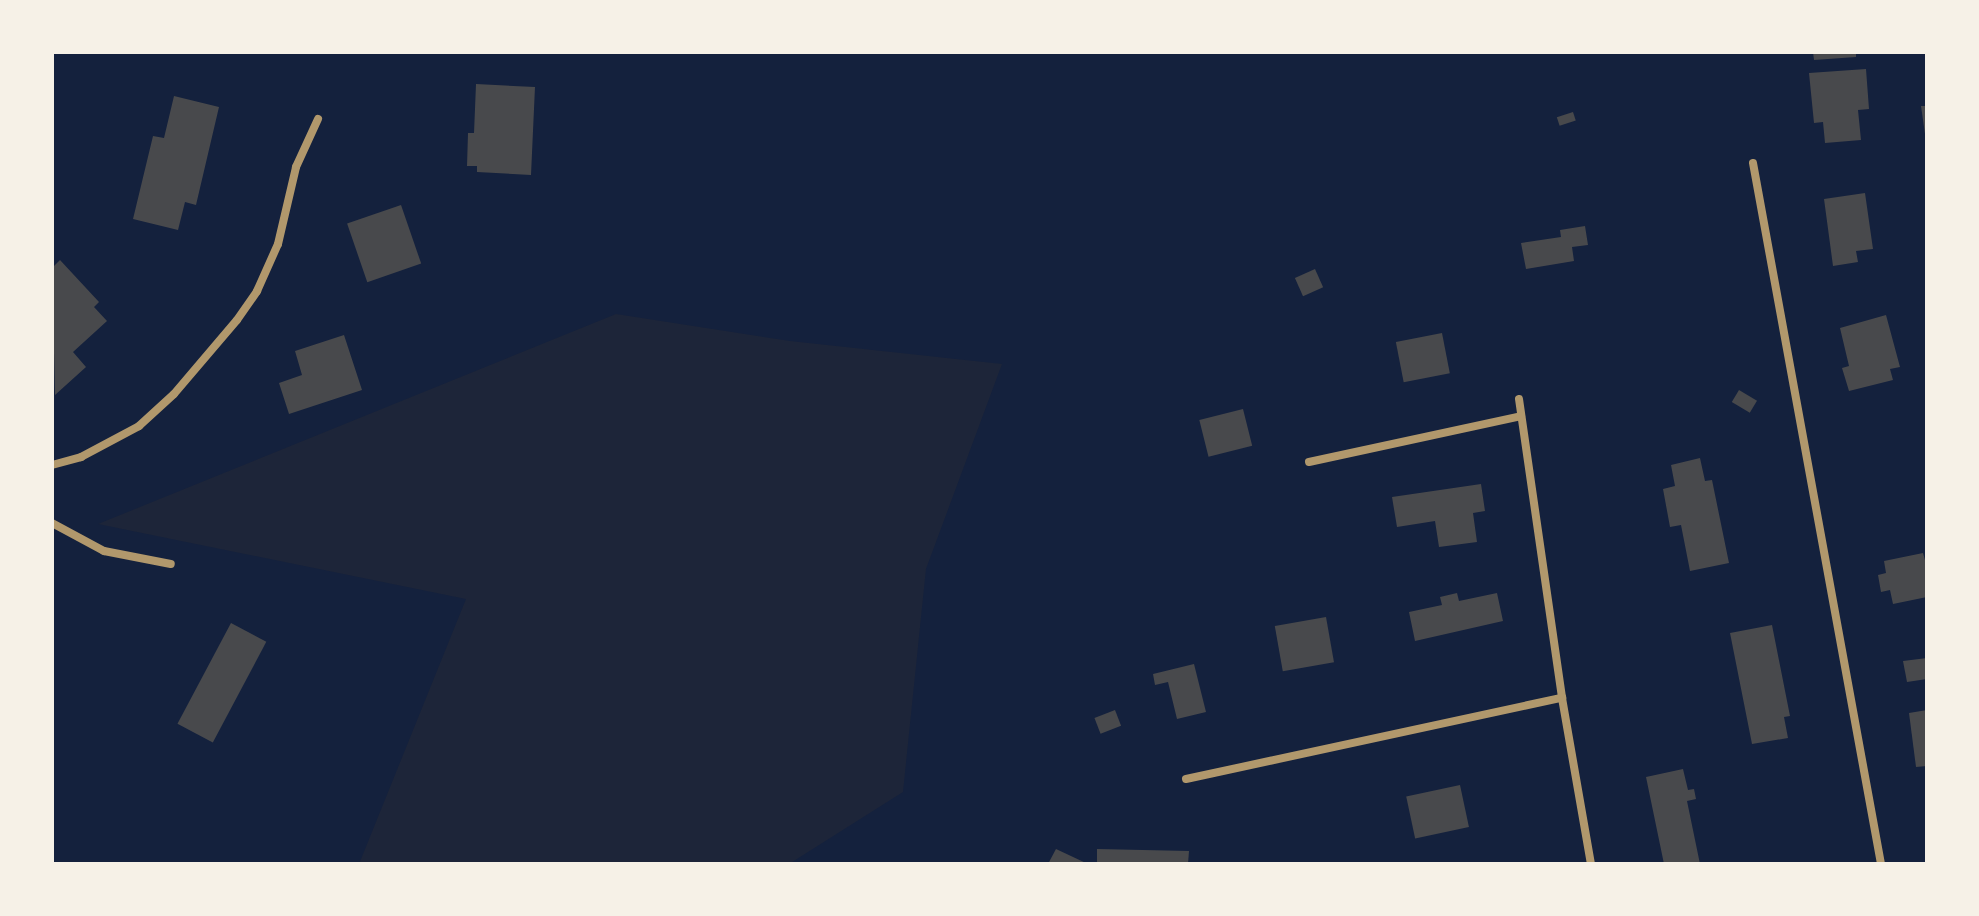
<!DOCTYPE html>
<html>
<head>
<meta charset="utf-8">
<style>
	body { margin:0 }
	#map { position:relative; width:1979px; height:916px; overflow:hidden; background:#14213d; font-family:Merriweather,serif }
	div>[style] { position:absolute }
	.green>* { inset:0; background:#1d2539 }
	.building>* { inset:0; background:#48494c; transform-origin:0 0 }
	.minor>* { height:8px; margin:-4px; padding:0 4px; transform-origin:4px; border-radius:4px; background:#b1986c }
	span { translate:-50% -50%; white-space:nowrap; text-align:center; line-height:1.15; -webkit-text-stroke:8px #f6f1e7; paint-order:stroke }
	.frame { position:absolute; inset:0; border:54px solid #f6f1e7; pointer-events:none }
</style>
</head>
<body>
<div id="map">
	<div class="green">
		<div style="clip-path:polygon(616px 314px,790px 341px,1002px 364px,926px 569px,903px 792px,789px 864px,359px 864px,466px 599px,98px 524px)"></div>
	</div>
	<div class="building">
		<div style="clip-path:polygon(1813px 52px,1856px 52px,1856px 57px,1814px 60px)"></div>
		<div style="clip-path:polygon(1866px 69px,1869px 109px,1858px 110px,1861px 140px,1825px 143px,1823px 122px,1814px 123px,1809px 73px)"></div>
		<div style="clip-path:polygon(476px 84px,535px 87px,531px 175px,477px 172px,477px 166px,467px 166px,468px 133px,474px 133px)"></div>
		<div style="clip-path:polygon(174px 96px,219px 107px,196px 205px,185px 202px,178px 230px,133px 219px,153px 136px,164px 138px)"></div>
		<div style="clip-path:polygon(1921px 106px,1927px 106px,1927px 134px,1925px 134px)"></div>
		<div style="left:1573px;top:112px;width:9px;height:17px;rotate:72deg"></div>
		<div style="clip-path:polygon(1865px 193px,1873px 249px,1856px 251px,1858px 262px,1833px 266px,1824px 199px)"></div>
		<div style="left:401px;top:205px;width:62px;height:57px;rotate:71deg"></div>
		<div style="clip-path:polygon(1585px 226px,1588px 245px,1572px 247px,1574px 261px,1526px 269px,1521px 243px,1561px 237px,1560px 230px)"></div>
		<div style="clip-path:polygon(60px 260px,99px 302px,94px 307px,107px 321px,73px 352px,86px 367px,55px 395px,52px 268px)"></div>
		<div style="left:1315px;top:269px;width:20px;height:22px;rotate:66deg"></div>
		<div style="clip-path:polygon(1886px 315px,1900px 367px,1890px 369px,1893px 380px,1849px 391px,1842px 368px,1849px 366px,1840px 328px)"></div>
		<div style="left:1442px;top:333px;width:41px;height:47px;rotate:79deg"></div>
		<div style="clip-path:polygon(344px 335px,362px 390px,289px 414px,279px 383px,302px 375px,295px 351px)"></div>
		<div style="left:1739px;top:390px;width:21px;height:14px;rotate:31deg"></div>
		<div style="left:1243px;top:409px;width:38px;height:45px;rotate:76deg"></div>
		<div style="clip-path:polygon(1700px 458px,1705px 481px,1712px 480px,1729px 563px,1690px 571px,1681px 525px,1670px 527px,1663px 489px,1675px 486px,1671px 465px)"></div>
		<div style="clip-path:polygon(1481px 484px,1485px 511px,1473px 513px,1477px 542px,1439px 547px,1435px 521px,1397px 527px,1392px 497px)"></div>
		<div style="clip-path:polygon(1923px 553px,1927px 567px,1927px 597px,1893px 604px,1890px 590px,1881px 592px,1878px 575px,1886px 573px,1884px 561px)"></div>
		<div style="clip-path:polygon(1457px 593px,1459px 601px,1497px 593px,1503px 621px,1415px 641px,1409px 612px,1442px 605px,1440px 597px)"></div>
		<div style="left:1326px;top:617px;width:46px;height:52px;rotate:80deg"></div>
		<div style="left:231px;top:623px;width:40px;height:114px;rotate:28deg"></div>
		<div style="clip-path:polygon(1772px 625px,1790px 716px,1784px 717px,1788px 738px,1752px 744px,1730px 633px)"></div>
		<div style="clip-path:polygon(1927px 658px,1927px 679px,1907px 682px,1903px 661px)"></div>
		<div style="clip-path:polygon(1194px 664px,1206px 712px,1177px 719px,1168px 682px,1155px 685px,1153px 674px)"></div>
		<div style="left:1115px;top:710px;width:17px;height:22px;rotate:69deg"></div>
		<div style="clip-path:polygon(1927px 710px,1927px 766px,1916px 767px,1909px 713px)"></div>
		<div style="clip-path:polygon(1683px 769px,1688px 790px,1694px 789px,1696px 799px,1687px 801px,1700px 864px,1664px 864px,1646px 777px)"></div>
		<div style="left:1460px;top:785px;width:43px;height:55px;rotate:78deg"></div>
		<div style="clip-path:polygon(1056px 849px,1088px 864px,1048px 864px)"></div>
		<div style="clip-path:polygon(1097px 849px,1189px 851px,1188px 864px,1097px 864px)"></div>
	</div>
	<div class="minor">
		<div style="left:1753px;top:163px;width:713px;rotate:79.65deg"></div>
		<div style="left:1519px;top:399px;width:302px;rotate:81.8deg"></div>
		<div style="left:1562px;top:698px;width:169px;rotate:80.1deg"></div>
		<div style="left:1309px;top:462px;width:217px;rotate:-12.2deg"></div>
		<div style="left:52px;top:465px;width:30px;rotate:-15deg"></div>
		<div style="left:81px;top:457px;width:66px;rotate:-28.1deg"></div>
		<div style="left:139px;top:426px;width:47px;rotate:-42.4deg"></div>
		<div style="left:174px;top:394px;width:97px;rotate:-49.6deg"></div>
		<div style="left:237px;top:320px;width:35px;rotate:-55deg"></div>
		<div style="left:257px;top:291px;width:51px;rotate:-65.9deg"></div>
		<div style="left:278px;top:244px;width:79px;rotate:-76.8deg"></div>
		<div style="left:296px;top:167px;width:53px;rotate:-65.4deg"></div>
		<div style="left:52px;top:523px;width:59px;rotate:28.3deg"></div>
		<div style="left:104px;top:551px;width:68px;rotate:11deg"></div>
		<div style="left:1186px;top:779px;width:385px;rotate:-12.2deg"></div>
	</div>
	<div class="frame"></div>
</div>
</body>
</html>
